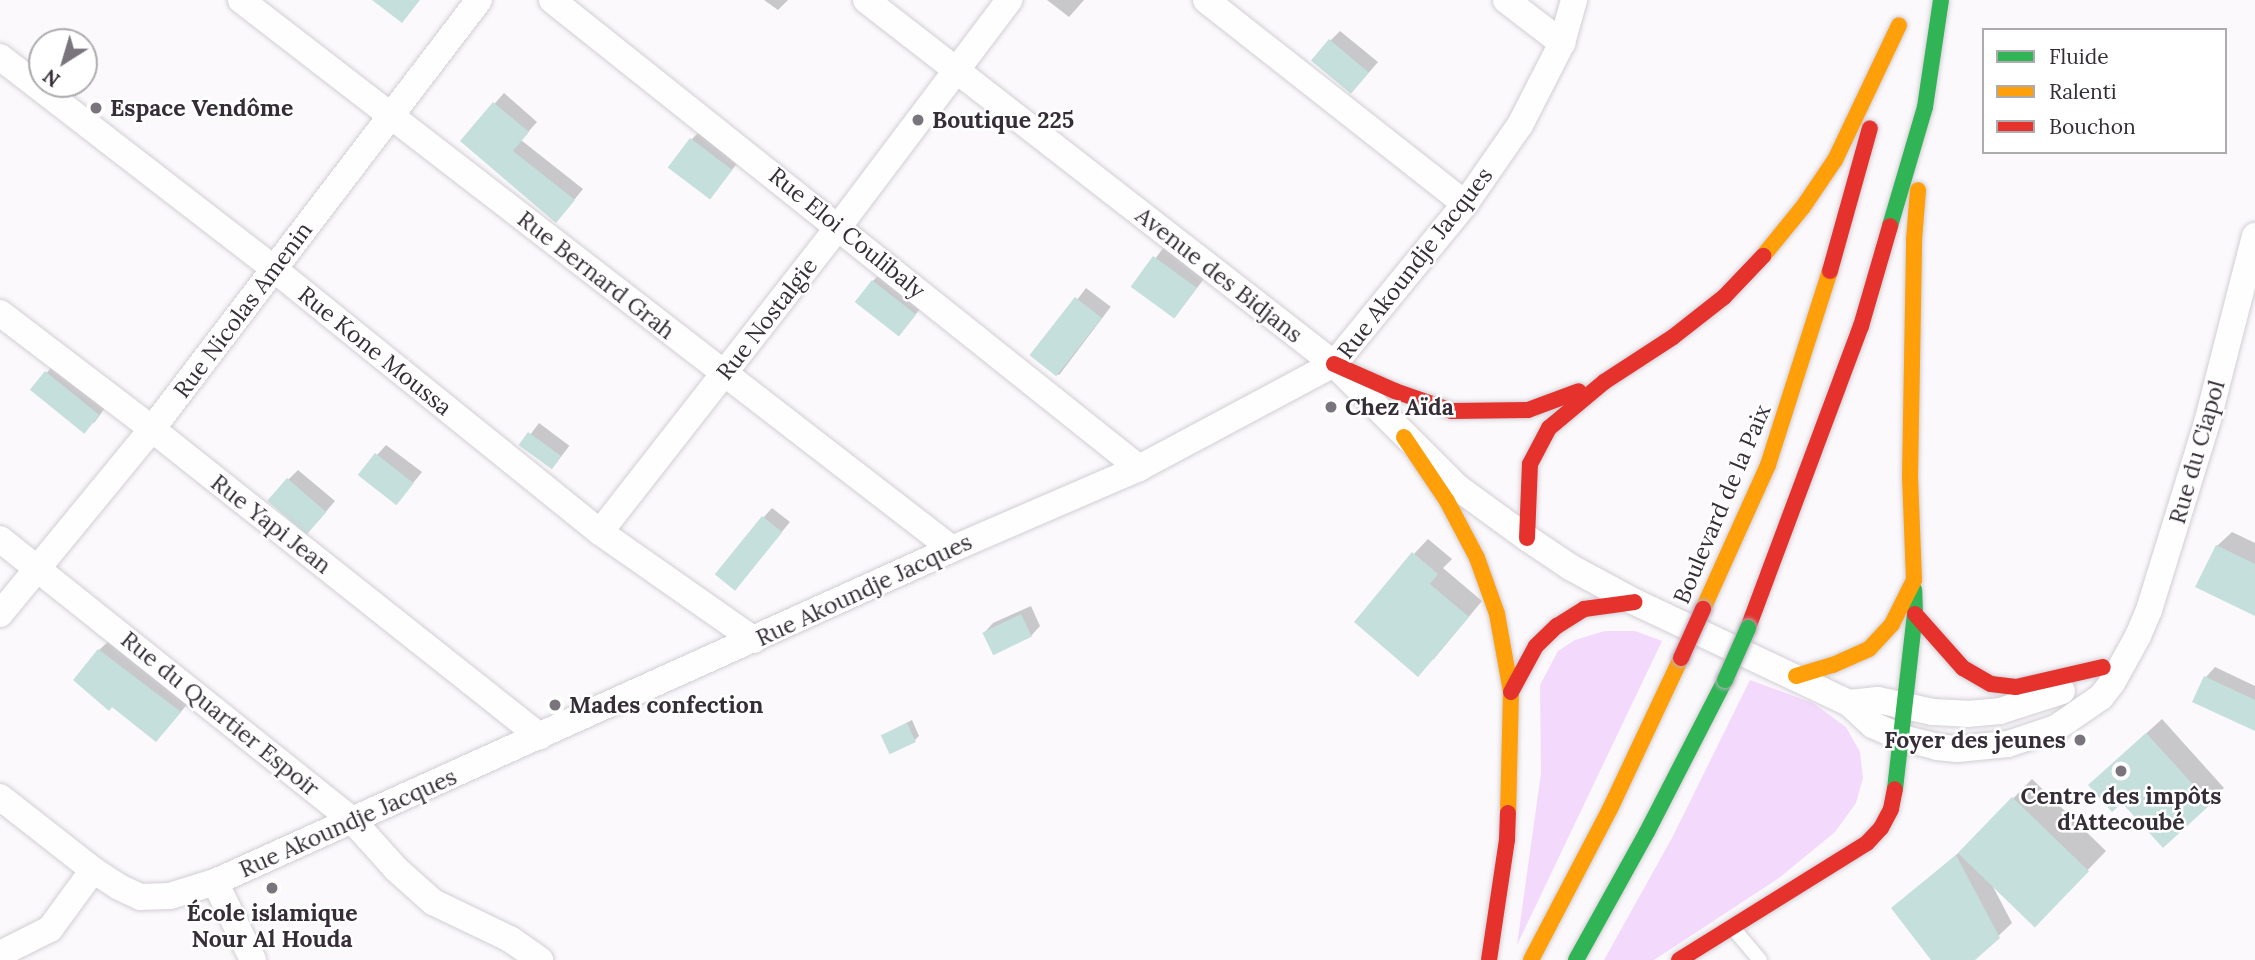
<!DOCTYPE html>
<html>
<head>
<meta charset="utf-8">
<style>
	body { margin:0 }
	#map { position:relative; width:2255px; height:960px; overflow:hidden; background:#fbf9fc; font-family:Lora,serif }
	div>[style] { position:absolute }
	.green>* { inset:0; background:#f3d9fb }
	.shadow>* { inset:0; background:#0003; transform-origin:0 0 }
	.building>* { inset:0; background:#c5dfdc; transform-origin:0 0 }
	.roads { filter:drop-shadow(0 0 2px #d2ced4) drop-shadow(0 0 2px #d2ced4) }
	.lane>* { height:14px; margin:-7px; padding:0 7px; transform-origin:7px; border-radius:7px; background:#fefeff }
	.street>* { height:26px; margin:-13px; padding:0 13px; transform-origin:13px; border-radius:13px; background:#fefeff }
	.fast>* { height:16px; margin:-8px; padding:0 8px; transform-origin:8px; border-radius:8px; background:#30b455 }
	.slow>* { height:16px; margin:-8px; padding:0 8px; transform-origin:8px; border-radius:8px; background:#ff9f0a }
	.jam>* { height:16px; margin:-8px; padding:0 8px; transform-origin:8px; border-radius:8px; background:#e5322d }
	.bridges { filter:drop-shadow(0 0 2px #baafbd) drop-shadow(0 0 2px #baafbd) }
	.fast-bridge>* { height:16px; margin:-8px; padding:0 8px; transform-origin:8px; border-radius:8px; background:#30b455 }
	.jam-bridge>* { height:16px; margin:-8px; padding:0 8px; transform-origin:8px; border-radius:8px; background:#e5322d }
	.dots>* { width:19px; height:19px; translate:-50% -50%; box-sizing:border-box; border:4px solid #fff; border-radius:50% }
	span { translate:-50% -50%; white-space:nowrap; text-align:center; line-height:1.15; -webkit-text-stroke:5px #fff; paint-order:stroke }
	.poi-label { font-size:23px; color:#352e37; font-weight:700 }
	.left { translate:0 -50%; text-align:left }
	.right { translate:-100% -50%; text-align:right }
	.street-label { font-size:23px; color:#352e37 }
	.legend { position:absolute; left:1982px; top:28px; width:245px; height:126px; box-sizing:border-box; background:#fff; border:2px solid #aeabaf; margin:0; padding:9px 12px; list-style:none; font-size:21px; color:#352e37 }
	.legend li { display:flex; align-items:center; gap:14px; height:35px }
	.legend b { width:35px; border:2px solid #aeabaf }
	.north { position:absolute; left:28px; top:28px; width:70px; height:70px; box-sizing:border-box; background:#fff; border:2px solid #aeabaf; border-radius:50%; rotate:217deg; font-size:19px; font-weight:700; line-height:28px; text-align:center; color:#352e37 }
	.north::after { content:''; display:block; margin:auto; width:24px; height:32px; background:#7a757c; clip-path:polygon(50% 0,100% 100%,50% 72%,0 100%) }
</style>
</head>
<body>
<div id="map">
	<div class="green">
		<div style="clip-path:polygon(1605px 631px,1635px 631px,1662px 641px,1517px 945px,1541px 773px,1540px 685px,1558px 651px,1575px 640px)"></div>
		<div style="clip-path:polygon(1750px 680px,1813px 703px,1846px 727px,1860px 752px,1863px 778px,1856px 803px,1835px 832px,1779px 878px,1654px 960px,1604px 960px,1672px 838px)"></div>
	</div>
	<div class="shadow">
		<div style="clip-path:polygon(764px 0,788px 0,778px 10px)"></div>
		<div style="clip-path:polygon(1047px 0,1084px 0,1069px 17px)"></div>
		<div style="clip-path:polygon(1340px 31px,1378px 62px,1352px 92px,1330px 41px)"></div>
		<div style="clip-path:polygon(504px 93px,537px 122px,521px 140px,583px 189px,565px 211px,462px 141px)"></div>
		<div style="clip-path:polygon(701px 130px,740px 160px,709px 198px,692px 139px)"></div>
		<div style="left:1164px;top:247px;width:51px;height:50px;rotate:37deg"></div>
		<div style="clip-path:polygon(882px 272px,925px 303px,900px 333px,873px 281px)"></div>
		<div style="left:1086px;top:288px;width:31px;height:86px;rotate:37deg"></div>
		<div style="clip-path:polygon(56px 362px,108px 404px,94px 423px,32px 390px)"></div>
		<div style="left:539px;top:423px;width:38px;height:29px;rotate:37deg"></div>
		<div style="clip-path:polygon(386px 445px,422px 472px,397px 503px,377px 455px)"></div>
		<div style="clip-path:polygon(298px 470px,335px 501px,318px 521px,288px 480px)"></div>
		<div style="clip-path:polygon(772px 508px,790px 522px,735px 588px,763px 518px)"></div>
		<div style="clip-path:polygon(2232px 532px,2255px 543px,2255px 615px,2217px 546px)"></div>
		<div style="clip-path:polygon(1428px 539px,1452px 559px,1443px 568px,1482px 601px,1433px 660px,1414px 554px)"></div>
		<div style="clip-path:polygon(1031px 606px,1040px 626px,1031px 636px,984px 633px,993px 623px)"></div>
		<div style="clip-path:polygon(109px 641px,189px 702px,165px 731px,99px 650px)"></div>
		<div style="clip-path:polygon(2215px 667px,2255px 686px,2255px 727px,2206px 677px)"></div>
		<div style="clip-path:polygon(2162px 719px,2224px 788px,2209px 803px,2105px 771px)"></div>
		<div style="clip-path:polygon(912px 720px,919px 736px,915px 740px,883px 735px)"></div>
		<div style="clip-path:polygon(2032px 779px,2106px 851px,2054px 905px,1991px 883px,2012px 923px,1973px 960px,1935px 960px,1893px 908px,1969px 844px)"></div>
	</div>
	<div class="building">
		<div style="clip-path:polygon(372px 0,420px 0,402px 23px)"></div>
		<div style="left:1329px;top:39px;width:52px;height:28px;rotate:40deg"></div>
		<div style="clip-path:polygon(493px 102px,529px 132px,513px 151px,575px 200px,556px 223px,460px 141px)"></div>
		<div style="left:690px;top:138px;width:53px;height:37px;rotate:37deg"></div>
		<div style="left:1153px;top:256px;width:54px;height:38px;rotate:36deg"></div>
		<div style="left:872px;top:280px;width:56px;height:28px;rotate:38deg"></div>
		<div style="left:1075px;top:297px;width:34px;height:74px;rotate:38deg"></div>
		<div style="left:45px;top:371px;width:70px;height:24px;rotate:39deg"></div>
		<div style="left:528px;top:432px;width:41px;height:16px;rotate:36deg"></div>
		<div style="left:375px;top:453px;width:49px;height:28px;rotate:38deg"></div>
		<div style="left:287px;top:478px;width:52px;height:30px;rotate:41deg"></div>
		<div style="left:762px;top:516px;width:26px;height:75px;rotate:39deg"></div>
		<div style="clip-path:polygon(2216px 545px,2255px 564px,2255px 616px,2195px 587px)"></div>
		<div style="clip-path:polygon(1412px 552px,1438px 574px,1430px 584px,1469px 617px,1418px 677px,1354px 622px)"></div>
		<div style="left:1021px;top:614px;width:25px;height:43px;rotate:64deg"></div>
		<div style="clip-path:polygon(98px 649px,181px 712px,156px 742px,112px 707px,109px 711px,73px 680px)"></div>
		<div style="clip-path:polygon(2204px 676px,2255px 700px,2255px 731px,2192px 702px)"></div>
		<div style="left:907px;top:723px;width:21px;height:29px;rotate:65deg"></div>
		<div style="clip-path:polygon(2146px 733px,2211px 804px,2163px 848px,2122px 803px,2112px 812px,2088px 785px)"></div>
		<div style="left:2012px;top:797px;width:107px;height:78px;rotate:44deg"></div>
		<div style="clip-path:polygon(1956px 855px,2000px 938px,1975px 960px,1931px 960px,1891px 908px)"></div>
	</div>
	<div class="roads">
		<div class="lane">
			<div style="left:1733px;top:928px;width:42px;rotate:49.8deg"></div>
		</div>
		<div class="street">
			<div style="left:241px;top:0;width:898px;rotate:37.67deg"></div>
			<div style="left:552px;top:0;width:751px;rotate:38.56deg"></div>
			<div style="left:866px;top:0;width:593px;rotate:37.87deg"></div>
			<div style="left:1334px;top:364px;width:174px;rotate:45deg"></div>
			<div style="left:1457px;top:487px;width:87px;rotate:36.1deg"></div>
			<div style="left:1527px;top:538px;width:52px;rotate:34deg"></div>
			<div style="left:1570px;top:567px;width:74px;rotate:28.3deg"></div>
			<div style="left:1635px;top:602px;width:237px;rotate:25.3deg"></div>
			<div style="left:1849px;top:703px;width:33px;rotate:43deg"></div>
			<div style="left:1873px;top:725px;width:32px;rotate:24deg"></div>
			<div style="left:1902px;top:738px;width:36px;rotate:14deg"></div>
			<div style="left:1937px;top:747px;width:20px;rotate:6deg"></div>
			<div style="left:1957px;top:749px;width:51px;rotate:-5.6deg"></div>
			<div style="left:2008px;top:744px;width:51px;rotate:-18.4deg"></div>
			<div style="left:2056px;top:728px;width:55px;rotate:-34.6deg"></div>
			<div style="left:2101px;top:697px;width:18px;rotate:-52deg"></div>
			<div style="left:2112px;top:683px;width:54px;rotate:-61deg"></div>
			<div style="left:2138px;top:636px;width:28px;rotate:-67deg"></div>
			<div style="left:2149px;top:610px;width:200px;rotate:-72.8deg"></div>
			<div style="left:2208px;top:419px;width:189px;rotate:-75.6deg"></div>
			<div style="left:1206px;top:0;width:330px;rotate:38.2deg"></div>
			<div style="left:1506px;top:0;width:71px;rotate:37.5deg"></div>
			<div style="left:0;top:57px;width:346px;rotate:37.7deg"></div>
			<div style="left:274px;top:269px;width:419px;rotate:38.9deg"></div>
			<div style="left:600px;top:532px;width:188px;rotate:35deg"></div>
			<div style="left:0;top:313px;width:191px;rotate:37.3deg"></div>
			<div style="left:152px;top:429px;width:495px;rotate:38.4deg"></div>
			<div style="left:600px;top:532px;width:388px;rotate:-52deg"></div>
			<div style="left:839px;top:226px;width:283px;rotate:-53deg"></div>
			<div style="left:0;top:539px;width:452px;rotate:38.6deg"></div>
			<div style="left:353px;top:821px;width:64px;rotate:48.1deg"></div>
			<div style="left:396px;top:869px;width:50px;rotate:41.7deg"></div>
			<div style="left:433px;top:902px;width:85px;rotate:25.7deg"></div>
			<div style="left:510px;top:939px;width:37px;rotate:35deg"></div>
			<div style="left:0;top:614px;width:239px;rotate:-50.6deg"></div>
			<div style="left:152px;top:429px;width:539px;rotate:-52.68deg"></div>
			<div style="left:1849px;top:703px;width:29px;rotate:-6deg"></div>
			<div style="left:1878px;top:700px;width:56px;rotate:12.3deg"></div>
			<div style="left:1933px;top:712px;width:34px;rotate:3deg"></div>
			<div style="left:1967px;top:714px;width:33px;rotate:-5deg"></div>
			<div style="left:2000px;top:711px;width:65px;rotate:-17.9deg"></div>
			<div style="left:0;top:797px;width:118px;rotate:38.1deg"></div>
			<div style="left:93px;top:870px;width:31px;rotate:33deg"></div>
			<div style="left:119px;top:887px;width:23px;rotate:25deg"></div>
			<div style="left:140px;top:897px;width:30px;rotate:-2deg"></div>
			<div style="left:170px;top:896px;width:47px;rotate:-17.3deg"></div>
			<div style="left:215px;top:882px;width:809px;rotate:-24.31deg"></div>
			<div style="left:952px;top:549px;width:204px;rotate:-23.4deg"></div>
			<div style="left:1139px;top:468px;width:221px;rotate:-28.1deg"></div>
			<div style="left:1334px;top:364px;width:207px;rotate:-50.7deg"></div>
			<div style="left:1465px;top:204px;width:96px;rotate:-55.2deg"></div>
			<div style="left:1520px;top:125px;width:92px;rotate:-62.9deg"></div>
			<div style="left:1562px;top:43px;width:45px;rotate:-74.4deg"></div>
			<div style="left:215px;top:882px;width:87px;rotate:64deg"></div>
			<div style="left:0;top:954px;width:56px;rotate:-26.6deg"></div>
			<div style="left:50px;top:929px;width:73px;rotate:-53.9deg"></div>
		</div>
		<div class="fast">
			<div style="left:1890px;top:226px;width:124px;rotate:-73.6deg"></div>
			<div style="left:1925px;top:107px;width:108px;rotate:-81.5deg"></div>
			<div style="left:1895px;top:789px;width:176px;rotate:-83.5deg"></div>
			<div style="left:1915px;top:614px;width:24px;rotate:-92deg"></div>
			<div style="left:1576px;top:960px;width:146px;rotate:-61deg"></div>
			<div style="left:1647px;top:832px;width:171px;rotate:-62.8deg"></div>
		</div>
		<div class="slow">
			<div style="left:1763px;top:256px;width:63px;rotate:-50.8deg"></div>
			<div style="left:1803px;top:207px;width:57px;rotate:-55.8deg"></div>
			<div style="left:1835px;top:160px;width:149px;rotate:-64.6deg"></div>
			<div style="left:1404px;top:437px;width:77px;rotate:56.1deg"></div>
			<div style="left:1447px;top:501px;width:64px;rotate:62.2deg"></div>
			<div style="left:1477px;top:558px;width:59px;rotate:70.3deg"></div>
			<div style="left:1497px;top:614px;width:79px;rotate:79.8deg"></div>
			<div style="left:1511px;top:692px;width:121px;rotate:91.4deg"></div>
			<div style="left:1703px;top:609px;width:158px;rotate:-65.7deg"></div>
			<div style="left:1768px;top:465px;width:204px;rotate:-72.3deg"></div>
			<div style="left:1796px;top:676px;width:39px;rotate:-17deg"></div>
			<div style="left:1833px;top:665px;width:39px;rotate:-24deg"></div>
			<div style="left:1869px;top:649px;width:34px;rotate:-47deg"></div>
			<div style="left:1892px;top:624px;width:49px;rotate:-63.4deg"></div>
			<div style="left:1914px;top:580px;width:103px;rotate:-92.2deg"></div>
			<div style="left:1910px;top:477px;width:237px;rotate:-89deg"></div>
			<div style="left:1914px;top:240px;width:50px;rotate:-85.4deg"></div>
			<div style="left:1531px;top:960px;width:170px;rotate:-62.4deg"></div>
			<div style="left:1610px;top:809px;width:167px;rotate:-64.8deg"></div>
		</div>
		<div class="jam">
			<div style="left:1830px;top:271px;width:148px;rotate:-74.4deg"></div>
			<div style="left:1334px;top:364px;width:67px;rotate:23.9deg"></div>
			<div style="left:1395px;top:391px;width:60px;rotate:19.3deg"></div>
			<div style="left:1452px;top:411px;width:76px;rotate:-0.8deg"></div>
			<div style="left:1528px;top:410px;width:54px;rotate:-20.4deg"></div>
			<div style="left:1527px;top:538px;width:74px;rotate:-87.7deg"></div>
			<div style="left:1530px;top:464px;width:41px;rotate:-62.2deg"></div>
			<div style="left:1549px;top:428px;width:72px;rotate:-39.9deg"></div>
			<div style="left:1604px;top:382px;width:82px;rotate:-33.1deg"></div>
			<div style="left:1673px;top:337px;width:65px;rotate:-38.1deg"></div>
			<div style="left:1724px;top:297px;width:57px;rotate:-46.4deg"></div>
			<div style="left:1915px;top:614px;width:72px;rotate:48.4deg"></div>
			<div style="left:1963px;top:668px;width:32px;rotate:30deg"></div>
			<div style="left:1991px;top:684px;width:25px;rotate:7deg"></div>
			<div style="left:2016px;top:687px;width:89px;rotate:-12.9deg"></div>
			<div style="left:1748px;top:628px;width:322px;rotate:-69.5deg"></div>
			<div style="left:1861px;top:326px;width:104px;rotate:-73.8deg"></div>
			<div style="left:1511px;top:692px;width:52px;rotate:-61.5deg"></div>
			<div style="left:1536px;top:646px;width:29px;rotate:-44deg"></div>
			<div style="left:1557px;top:626px;width:32px;rotate:-32deg"></div>
			<div style="left:1584px;top:609px;width:51px;rotate:-7.8deg"></div>
			<div style="left:1489px;top:960px;width:121px;rotate:-81.5deg"></div>
			<div style="left:1507px;top:840px;width:27px;rotate:-88deg"></div>
			<div style="left:1679px;top:960px;width:221px;rotate:-31.9deg"></div>
			<div style="left:1867px;top:843px;width:21px;rotate:-47deg"></div>
			<div style="left:1881px;top:828px;width:21px;rotate:-62deg"></div>
			<div style="left:1891px;top:809px;width:20px;rotate:-79deg"></div>
		</div>
	</div>
	<div class="bridges">
		<div class="fast-bridge">
			<div style="left:1725px;top:680px;width:57px;rotate:-66.1deg"></div>
		</div>
		<div class="jam-bridge">
			<div style="left:1681px;top:658px;width:54px;rotate:-65.8deg"></div>
		</div>
	</div>
	<div class="dots">
		<div style="left:96px;top:108px;background:#7a757c"></div>
		<div style="left:918px;top:120px;background:#7a757c"></div>
		<div style="left:1331px;top:407px;background:#7a757c"></div>
		<div style="left:555px;top:705px;background:#7a757c"></div>
		<div style="left:2080px;top:740px;background:#7a757c"></div>
		<div style="left:2121px;top:771px;background:#7a757c"></div>
		<div style="left:272px;top:888px;background:#7a757c"></div>
	</div>
	<div class="poi-label">
		<span class="left" style="left:110px;top:108px">Espace Vendôme</span>
		<span class="left" style="left:932px;top:120px">Boutique 225</span>
		<span class="left" style="left:1345px;top:407px">Chez Aïda</span>
		<span class="left" style="left:569px;top:705px">Mades confection</span>
		<span class="right" style="left:2066px;top:740px">Foyer des jeunes</span>
		<span style="left:2121px;top:809px">Centre des impôts<br>d'Attecoubé</span>
		<span style="left:272px;top:926px">École islamique<br>Nour Al Houda</span>
	</div>
	<div class="street-label">
		<span style="left:847px;top:233px;rotate:39deg">Rue Eloi Coulibaly</span>
		<span style="left:1415px;top:263px;rotate:-52deg">Rue Akoundje Jacques</span>
		<span style="left:596px;top:275px;rotate:38deg">Rue Bernard Grah</span>
		<span style="left:1219px;top:275px;rotate:38deg">Avenue des Bidjans</span>
		<span style="left:243px;top:310px;rotate:-53deg">Rue Nicolas Amenin</span>
		<span style="left:767px;top:319px;rotate:-52deg">Rue Nostalgie</span>
		<span style="left:375px;top:351px;rotate:39deg">Rue Kone Moussa</span>
		<span style="left:2197px;top:452px;rotate:-74deg">Rue du Ciapol</span>
		<span style="left:1722px;top:504px;rotate:-67deg">Boulevard de la Paix</span>
		<span style="left:271px;top:524px;rotate:38deg">Rue Yapi Jean</span>
		<span style="left:864px;top:590px;rotate:-25deg">Rue Akoundje Jacques</span>
		<span style="left:220px;top:714px;rotate:39deg">Rue du Quartier Espoir</span>
		<span style="left:348px;top:823px;rotate:-24deg">Rue Akoundje Jacques</span>
	</div>
	<ul class="legend">
	<li><b style="height:9px;background:#30b455"></b>Fluide</li>
	<li><b style="height:9px;background:#ff9f0a"></b>Ralenti</li>
	<li><b style="height:9px;background:#e5322d"></b>Bouchon</li>
	</ul>
	<div class="north">N</div>
</div>
</body>
</html>
